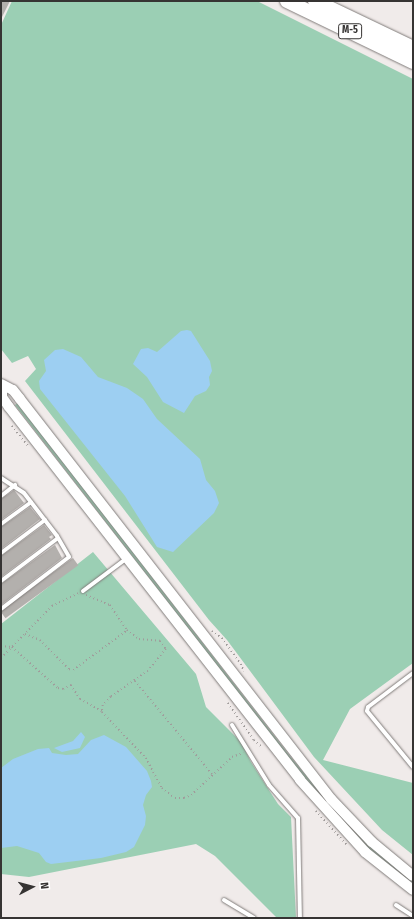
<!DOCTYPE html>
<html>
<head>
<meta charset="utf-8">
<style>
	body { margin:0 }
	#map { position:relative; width:414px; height:919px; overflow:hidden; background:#f0ebea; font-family:"Fira Sans Condensed",sans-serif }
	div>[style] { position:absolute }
	.green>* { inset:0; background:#9bcfb4 }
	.water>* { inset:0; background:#9dcff2 }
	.building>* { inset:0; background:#b3b0ad; transform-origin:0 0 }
	.path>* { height:1.5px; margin-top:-0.75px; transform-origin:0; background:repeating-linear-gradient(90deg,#a09c9b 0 1px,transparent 0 4px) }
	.roads { filter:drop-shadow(0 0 1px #807c7a) drop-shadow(0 0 1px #807c7a) }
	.service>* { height:4px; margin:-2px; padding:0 2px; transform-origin:2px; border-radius:2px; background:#fff }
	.tertiary>* { height:10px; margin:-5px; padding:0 5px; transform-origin:5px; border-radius:5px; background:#fff }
	.trunk>* { height:14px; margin:-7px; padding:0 7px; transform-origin:7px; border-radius:7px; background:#fff }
	span { translate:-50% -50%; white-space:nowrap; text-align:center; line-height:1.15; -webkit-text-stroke:3px #fff; paint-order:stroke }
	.shield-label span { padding:1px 3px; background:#fff; border:1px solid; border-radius:3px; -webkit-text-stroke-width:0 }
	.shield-label { font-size:10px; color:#363433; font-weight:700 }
	.frame { position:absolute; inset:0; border:2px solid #363433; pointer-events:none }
	.north { position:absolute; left:12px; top:867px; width:40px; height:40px; -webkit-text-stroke:3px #fff; paint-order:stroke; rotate:84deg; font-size:11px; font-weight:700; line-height:16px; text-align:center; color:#363433 }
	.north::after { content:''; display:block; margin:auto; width:14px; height:18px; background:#363433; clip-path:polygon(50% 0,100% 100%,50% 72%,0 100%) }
</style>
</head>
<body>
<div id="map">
	<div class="green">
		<div style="clip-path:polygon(12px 1px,257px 1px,413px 79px,413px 663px,350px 709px,323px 760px,413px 783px,413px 855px,382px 830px,314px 757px,227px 640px,209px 620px,25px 381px,36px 369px,28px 356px,12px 363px,1px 349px,1px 25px)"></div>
		<div style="clip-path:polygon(18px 403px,289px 755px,327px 801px,413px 880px,413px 886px,352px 835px,322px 801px,15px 405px)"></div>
		<div style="clip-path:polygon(93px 552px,196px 674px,206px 707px,241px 742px,251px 762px,278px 804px,291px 817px,296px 918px,277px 918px,215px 856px,196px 844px,29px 877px,1px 874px,1px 624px)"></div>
	</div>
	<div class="water">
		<div style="clip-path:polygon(187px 330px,191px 331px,210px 361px,212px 371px,209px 377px,210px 385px,206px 391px,195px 396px,184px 413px,163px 402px,147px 377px,133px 364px,141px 349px,148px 348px,157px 352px,181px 331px)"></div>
		<div style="clip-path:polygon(63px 349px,81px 357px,98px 377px,127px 388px,143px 399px,157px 419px,200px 459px,206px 480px,215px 491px,219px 503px,214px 513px,173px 552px,157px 547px,125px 496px,40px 389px,39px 381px,46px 371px,44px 360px,55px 350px)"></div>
		<div style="clip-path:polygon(81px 732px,85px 737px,80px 748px,62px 752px,54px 748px,73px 741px)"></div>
		<div style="clip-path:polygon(104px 735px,126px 747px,147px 771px,151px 781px,152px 787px,146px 795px,143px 805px,146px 816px,145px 825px,134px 847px,126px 852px,101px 858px,51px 864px,46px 862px,39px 853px,17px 846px,1px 848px,1px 768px,13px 759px,38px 749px,49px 748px,52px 753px,66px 755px,78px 754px,91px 740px)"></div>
	</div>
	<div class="building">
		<div style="clip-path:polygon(1px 1px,10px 1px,1px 19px)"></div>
		<div style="clip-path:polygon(14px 490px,24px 503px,1px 520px,1px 499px)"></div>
		<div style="clip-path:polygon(30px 507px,40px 519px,1px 549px,1px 527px)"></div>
		<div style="clip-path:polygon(44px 525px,52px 535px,49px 537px,51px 539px,1px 577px,1px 556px)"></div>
		<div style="clip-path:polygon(55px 545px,62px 558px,1px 605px,1px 584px)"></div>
		<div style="left:73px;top:558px;width:9px;height:90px;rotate:54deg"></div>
	</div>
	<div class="path">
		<div style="left:12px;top:426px;width:26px;rotate:51deg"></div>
		<div style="left:86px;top:595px;width:26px;rotate:23deg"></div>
		<div style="left:110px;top:605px;width:30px;rotate:56deg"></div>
		<div style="left:127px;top:630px;width:15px;rotate:37deg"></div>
		<div style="left:139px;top:639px;width:21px;rotate:5deg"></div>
		<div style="left:160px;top:641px;width:10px;rotate:53deg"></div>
		<div style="left:166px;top:649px;width:28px;rotate:129deg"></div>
		<div style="left:148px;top:671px;width:45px;rotate:144.9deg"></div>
		<div style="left:111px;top:697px;width:11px;rotate:135deg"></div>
		<div style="left:103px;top:705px;width:7px;rotate:98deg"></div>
		<div style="left:102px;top:712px;width:64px;rotate:46.3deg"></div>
		<div style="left:146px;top:758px;width:34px;rotate:62deg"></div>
		<div style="left:162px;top:788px;width:16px;rotate:38deg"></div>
		<div style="left:175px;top:798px;width:9px"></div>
		<div style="left:184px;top:798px;width:8px;rotate:-23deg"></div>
		<div style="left:191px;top:795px;width:56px;rotate:-42.8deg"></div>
		<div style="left:232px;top:757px;width:12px;rotate:-20deg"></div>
		<div style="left:212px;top:631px;width:12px;rotate:35deg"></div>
		<div style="left:222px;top:638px;width:32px;rotate:54deg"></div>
		<div style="left:241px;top:664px;width:8px;rotate:67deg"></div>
		<div style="left:25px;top:634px;width:16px;rotate:22deg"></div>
		<div style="left:40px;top:640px;width:41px;rotate:45deg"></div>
		<div style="left:69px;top:669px;width:4px;rotate:14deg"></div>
		<div style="left:73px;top:670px;width:66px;rotate:-36.3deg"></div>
		<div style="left:1px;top:646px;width:11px;rotate:5deg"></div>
		<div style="left:12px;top:647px;width:62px;rotate:41.7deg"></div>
		<div style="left:58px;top:688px;width:5px;rotate:11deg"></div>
		<div style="left:63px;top:689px;width:9px;rotate:-27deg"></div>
		<div style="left:71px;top:685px;width:17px;rotate:57deg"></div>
		<div style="left:80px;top:699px;width:25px;rotate:29deg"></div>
		<div style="left:1px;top:658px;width:73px;rotate:-45.6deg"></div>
		<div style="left:52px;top:606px;width:30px;rotate:-26deg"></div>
		<div style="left:135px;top:681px;width:121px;rotate:50.4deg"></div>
		<div style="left:228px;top:703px;width:45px;rotate:54.9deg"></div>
		<div style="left:254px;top:740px;width:11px;rotate:41deg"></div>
		<div style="left:316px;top:811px;width:46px;rotate:47.6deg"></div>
	</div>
	<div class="roads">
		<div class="service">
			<div style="left:1px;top:478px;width:27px;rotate:33deg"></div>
			<div style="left:24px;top:493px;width:54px;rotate:52.5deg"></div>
			<div style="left:57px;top:536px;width:24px;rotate:60deg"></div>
			<div style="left:69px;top:557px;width:86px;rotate:142.6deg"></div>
			<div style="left:1px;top:496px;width:18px;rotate:-38deg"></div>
			<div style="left:1px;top:524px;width:37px;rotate:-36deg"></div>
			<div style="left:1px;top:553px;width:55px;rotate:-36.9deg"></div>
			<div style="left:1px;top:581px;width:71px;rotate:-37deg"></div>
			<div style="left:83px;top:591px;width:54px;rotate:-36.7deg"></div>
			<div style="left:413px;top:673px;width:56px;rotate:142.9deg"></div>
			<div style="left:368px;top:707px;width:4px;rotate:104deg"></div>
			<div style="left:367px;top:711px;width:72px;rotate:50.6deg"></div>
			<div style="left:232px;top:725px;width:70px;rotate:58.3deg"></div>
			<div style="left:269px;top:785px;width:44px;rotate:48.7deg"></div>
			<div style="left:298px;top:818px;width:100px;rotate:88.9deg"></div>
			<div style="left:224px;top:900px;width:35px;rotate:31deg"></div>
			<div style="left:396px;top:905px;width:20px;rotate:33deg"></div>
		</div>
		<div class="tertiary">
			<div style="left:1px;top:384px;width:13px;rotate:27deg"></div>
			<div style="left:13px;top:390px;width:11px;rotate:52deg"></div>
			<div style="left:20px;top:399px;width:507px;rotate:52.13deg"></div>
			<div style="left:331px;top:799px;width:59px;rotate:46.4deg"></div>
			<div style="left:372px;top:842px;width:53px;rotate:39.7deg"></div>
			<div style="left:2px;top:386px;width:11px;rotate:90deg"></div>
			<div style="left:2px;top:397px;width:12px;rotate:55deg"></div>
			<div style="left:9px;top:407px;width:473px;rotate:52deg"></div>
			<div style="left:300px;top:780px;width:97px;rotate:47.9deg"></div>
			<div style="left:365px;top:852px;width:61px;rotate:38.4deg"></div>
		</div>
		<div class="trunk">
			<div style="left:287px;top:1px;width:140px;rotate:25.8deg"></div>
			<div style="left:315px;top:1px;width:109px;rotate:25.6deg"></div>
		</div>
	</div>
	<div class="shield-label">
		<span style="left:350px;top:31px">М-5</span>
	</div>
	<div class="frame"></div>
	<div class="north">N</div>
</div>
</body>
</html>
